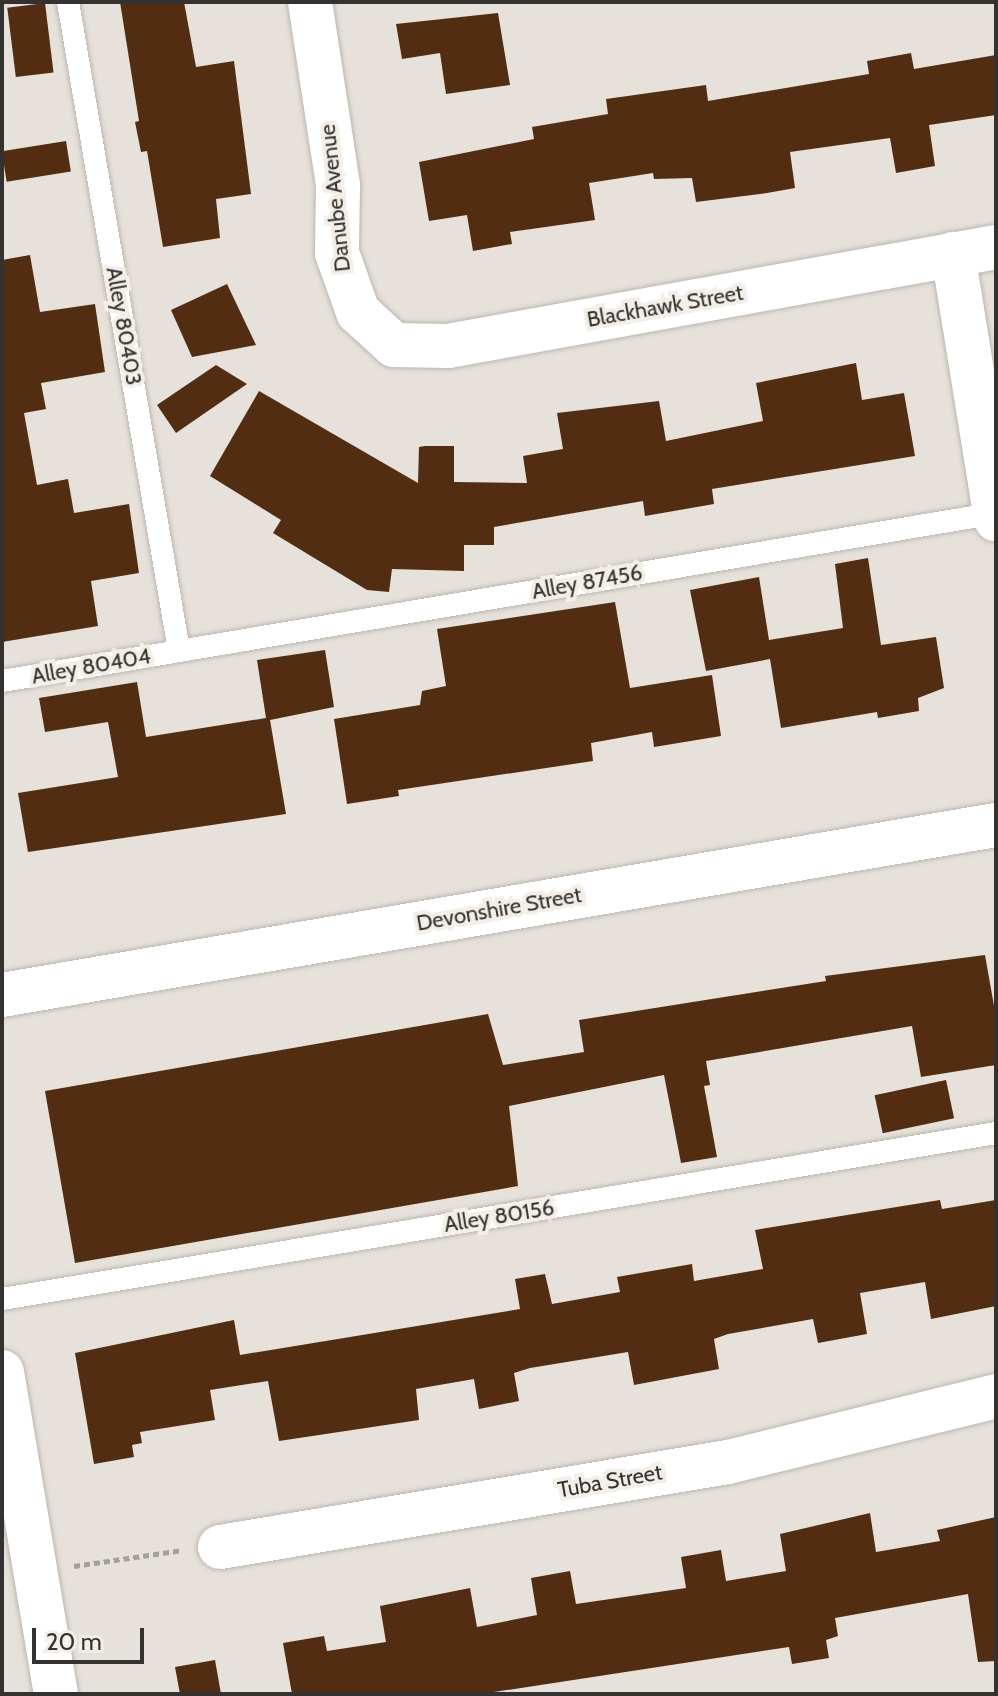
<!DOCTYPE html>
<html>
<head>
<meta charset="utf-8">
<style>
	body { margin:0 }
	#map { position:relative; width:998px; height:1696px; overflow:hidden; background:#e6e1da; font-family:Cabin,sans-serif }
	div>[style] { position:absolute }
	.building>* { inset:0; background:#522d12; transform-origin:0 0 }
	.path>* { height:5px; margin-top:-2.5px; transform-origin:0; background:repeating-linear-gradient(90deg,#a4a09b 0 6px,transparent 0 10px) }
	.roads { filter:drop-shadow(0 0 2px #bbb6af) drop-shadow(0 0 2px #bbb6af) }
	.service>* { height:22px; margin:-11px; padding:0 11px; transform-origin:11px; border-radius:11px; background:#fff }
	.minor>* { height:44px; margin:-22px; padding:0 22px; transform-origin:22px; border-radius:22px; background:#fff }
	.secondary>* { height:44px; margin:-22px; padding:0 22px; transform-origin:22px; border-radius:22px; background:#fff }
	.primary>* { height:44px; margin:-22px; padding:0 22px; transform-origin:22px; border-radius:22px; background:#fff }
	span { translate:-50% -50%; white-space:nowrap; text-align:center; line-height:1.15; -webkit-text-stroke:8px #f3eee7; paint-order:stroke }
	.street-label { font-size:22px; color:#343230 }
	.frame { position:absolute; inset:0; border:4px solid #343230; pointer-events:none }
	.scale { position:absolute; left:32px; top:1628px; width:112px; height:36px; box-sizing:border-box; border:4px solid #343230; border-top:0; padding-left:10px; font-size:24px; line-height:28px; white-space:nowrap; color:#343230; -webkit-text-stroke:6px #f3eee7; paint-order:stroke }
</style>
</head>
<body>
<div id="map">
	<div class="building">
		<div style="clip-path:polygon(120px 2px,184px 2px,196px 67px,234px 61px,251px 194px,216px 199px,220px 238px,163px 247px,147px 151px,141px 152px,135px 122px,139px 121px)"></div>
		<div style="left:45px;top:3px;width:70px;height:38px;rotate:83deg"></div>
		<div style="clip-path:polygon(498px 13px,510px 85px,446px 94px,440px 53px,402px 59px,396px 24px)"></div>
		<div style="clip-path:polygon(911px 53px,914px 69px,996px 55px,996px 115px,929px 125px,935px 166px,896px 173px,890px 138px,790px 152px,795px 188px,767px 193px,696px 202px,692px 178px,654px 179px,653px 173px,589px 183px,595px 220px,510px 232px,512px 244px,473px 251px,467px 215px,429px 221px,419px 162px,534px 139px,532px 127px,608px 114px,606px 99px,706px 85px,708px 101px,869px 74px,867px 61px)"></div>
		<div style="left:66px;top:141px;width:31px;height:65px;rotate:81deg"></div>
		<div style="clip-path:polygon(30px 255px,40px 312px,95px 304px,105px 372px,41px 383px,46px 409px,24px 413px,37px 485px,68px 479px,74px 513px,129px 504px,139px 573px,91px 581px,98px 626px,2px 642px,2px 260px)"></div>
		<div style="clip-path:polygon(227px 284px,256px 345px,192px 357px,171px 310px)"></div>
		<div style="clip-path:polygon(856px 363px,862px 400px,904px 393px,915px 456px,712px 489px,714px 504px,645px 516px,643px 501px,494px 527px,494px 545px,464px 545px,464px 571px,392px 569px,389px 592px,367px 590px,273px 533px,281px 520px,210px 476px,259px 391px,418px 483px,419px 447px,425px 446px,454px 446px,454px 482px,527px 483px,523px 456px,563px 449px,557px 413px,659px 401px,666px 441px,763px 421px,756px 383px)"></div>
		<div style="clip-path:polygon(216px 365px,247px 384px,176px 433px,157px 405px)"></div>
		<div style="clip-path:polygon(868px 558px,881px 645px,936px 637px,944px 688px,918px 698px,919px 711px,878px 718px,877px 712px,781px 728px,770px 659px,706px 671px,690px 590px,759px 577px,769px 640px,843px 628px,835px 564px)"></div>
		<div style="clip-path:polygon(615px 602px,630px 688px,712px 675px,721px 736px,654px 747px,652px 732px,591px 743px,593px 761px,398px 790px,399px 796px,347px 804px,334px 719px,420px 705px,422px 691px,446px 686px,437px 629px)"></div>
		<div style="clip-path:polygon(325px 650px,334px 707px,270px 720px,286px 814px,28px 852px,18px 793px,118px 777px,108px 722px,45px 732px,39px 698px,137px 682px,146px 737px,266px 718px,257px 660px)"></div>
		<div style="clip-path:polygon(985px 955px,996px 1017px,996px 1065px,921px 1077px,912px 1026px,706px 1061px,710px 1085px,704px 1086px,717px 1157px,681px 1163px,664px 1075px,509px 1106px,518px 1186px,75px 1263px,45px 1091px,488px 1014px,503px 1065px,584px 1052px,579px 1020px,826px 981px,825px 976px)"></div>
		<div style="left:946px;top:1080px;width:39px;height:73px;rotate:78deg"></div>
		<div style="clip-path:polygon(940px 1200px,942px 1209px,996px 1200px,996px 1306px,931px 1319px,925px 1282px,860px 1293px,867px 1334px,818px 1343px,813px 1319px,728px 1334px,714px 1339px,719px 1369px,634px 1385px,628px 1352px,530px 1368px,514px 1373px,519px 1401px,479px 1409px,474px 1379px,416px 1389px,419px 1420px,279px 1441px,268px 1381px,210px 1390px,215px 1420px,140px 1432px,142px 1443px,132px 1445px,134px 1457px,94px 1464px,75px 1353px,234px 1320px,240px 1355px,520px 1309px,515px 1279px,545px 1274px,552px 1304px,620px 1292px,617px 1277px,692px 1264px,694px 1281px,763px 1269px,755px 1230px)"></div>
		<div style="clip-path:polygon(870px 1513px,876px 1552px,940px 1541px,937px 1530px,996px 1517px,996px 1661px,978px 1662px,968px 1594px,835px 1618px,838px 1636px,826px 1640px,829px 1658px,792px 1664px,789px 1647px,481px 1694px,292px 1694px,283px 1643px,324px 1636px,327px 1651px,386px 1642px,380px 1606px,470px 1588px,477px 1627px,537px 1615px,531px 1578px,570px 1571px,576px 1604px,686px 1588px,681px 1557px,721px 1550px,726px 1581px,786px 1571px,780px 1534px)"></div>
		<div style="clip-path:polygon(215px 1660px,221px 1694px,180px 1694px,175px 1667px)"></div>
	</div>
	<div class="path">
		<div style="left:74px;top:1566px;width:110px;rotate:-8.4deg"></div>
	</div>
	<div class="roads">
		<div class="service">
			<div style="left:68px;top:2px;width:658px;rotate:80.29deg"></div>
			<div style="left:2px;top:681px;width:1008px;rotate:-9.59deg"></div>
			<div style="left:2px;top:1299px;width:1008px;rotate:-9.48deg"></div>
		</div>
		<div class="minor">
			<div style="left:310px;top:2px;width:186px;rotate:81.3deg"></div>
			<div style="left:338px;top:186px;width:67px;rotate:90.9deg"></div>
			<div style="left:337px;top:253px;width:63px;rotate:70.4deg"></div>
			<div style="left:358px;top:312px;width:49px;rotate:42.5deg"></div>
			<div style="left:394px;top:345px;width:54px;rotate:1.1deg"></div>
			<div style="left:448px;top:346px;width:557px;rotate:-10.24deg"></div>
			<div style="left:953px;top:254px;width:269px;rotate:80.8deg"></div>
			<div style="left:220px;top:1547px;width:515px;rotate:-9.5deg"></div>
			<div style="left:728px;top:1462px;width:276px;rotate:-13.8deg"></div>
		</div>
		<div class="secondary">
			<div style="left:2px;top:1372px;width:326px;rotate:80.5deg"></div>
		</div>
		<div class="primary">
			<div style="left:2px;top:995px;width:1008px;rotate:-9.71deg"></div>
		</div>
	</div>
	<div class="street-label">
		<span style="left:335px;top:198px;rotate:-96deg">Danube Avenue</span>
		<span style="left:665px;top:306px;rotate:-10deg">Blackhawk Street</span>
		<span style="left:124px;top:326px;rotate:80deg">Alley 80403</span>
		<span style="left:587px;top:582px;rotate:-10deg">Alley 87456</span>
		<span style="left:91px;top:666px;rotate:-10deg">Alley 80404</span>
		<span style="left:499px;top:909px;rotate:-10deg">Devonshire Street</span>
		<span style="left:499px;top:1216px;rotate:-9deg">Alley 80156</span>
		<span style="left:610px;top:1481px;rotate:-10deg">Tuba Street</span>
	</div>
	<div class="frame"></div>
	<div class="scale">20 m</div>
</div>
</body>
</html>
